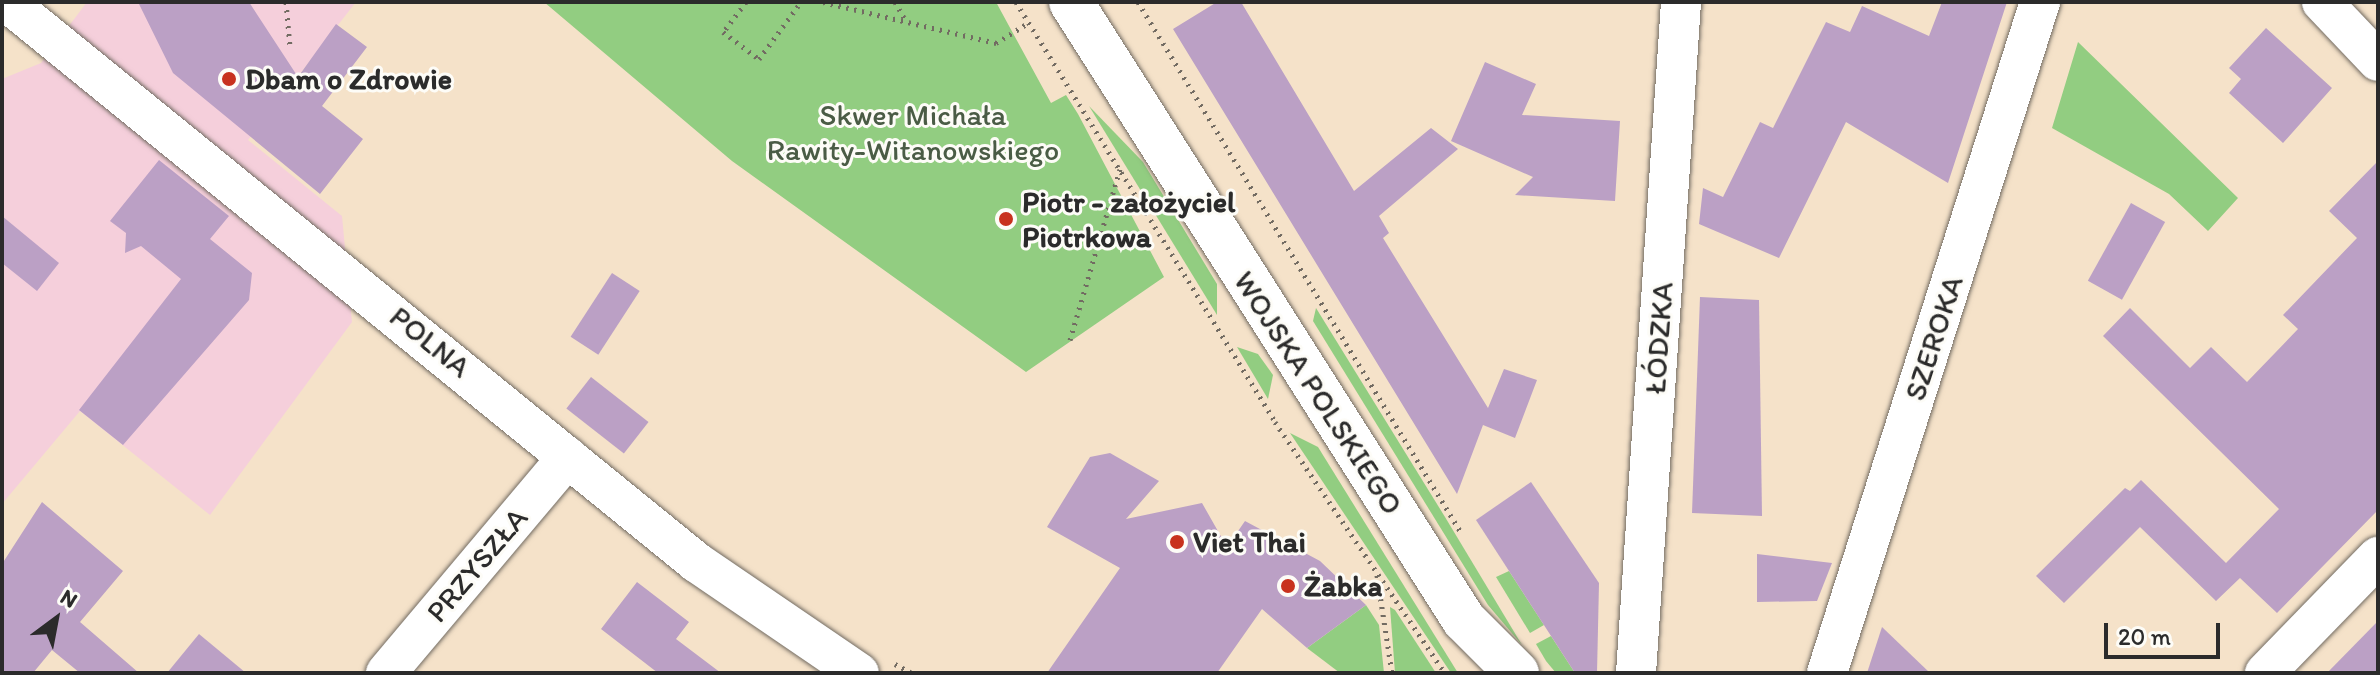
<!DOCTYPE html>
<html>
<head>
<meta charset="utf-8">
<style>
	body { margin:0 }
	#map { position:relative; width:2380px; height:675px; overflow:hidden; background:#f5e2c9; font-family:Itim,sans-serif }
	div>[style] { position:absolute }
	.built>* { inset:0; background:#f5cfdb }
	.green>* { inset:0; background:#92cd81 }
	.building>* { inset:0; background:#bba0c5; transform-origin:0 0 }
	.path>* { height:5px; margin-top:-2.5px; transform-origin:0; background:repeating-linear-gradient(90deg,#726b62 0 2px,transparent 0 8px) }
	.roads { filter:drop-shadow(0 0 2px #726b62) drop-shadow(0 0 2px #726b62) }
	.street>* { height:40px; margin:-20px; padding:0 20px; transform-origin:20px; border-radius:20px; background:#fff }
	.secondary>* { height:44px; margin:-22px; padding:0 22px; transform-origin:22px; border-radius:22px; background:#fff }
	.dots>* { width:22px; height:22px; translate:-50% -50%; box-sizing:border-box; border:4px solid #fdfcf7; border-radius:50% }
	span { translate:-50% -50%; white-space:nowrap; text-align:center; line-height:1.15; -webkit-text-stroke:6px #fdfcf7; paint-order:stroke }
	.poi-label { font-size:30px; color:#2b2b2b; font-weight:700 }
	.left { translate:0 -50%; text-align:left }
	.park-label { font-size:30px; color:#4a5c45 }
	.street-label { font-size:30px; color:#2b2b2b }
	.frame { position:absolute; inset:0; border:4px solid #2b2b2b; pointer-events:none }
	.north { position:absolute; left:16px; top:579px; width:80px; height:80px; -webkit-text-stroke:6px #fdfcf7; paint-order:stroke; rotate:32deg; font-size:22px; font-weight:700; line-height:32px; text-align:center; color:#2b2b2b }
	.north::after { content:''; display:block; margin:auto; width:28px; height:36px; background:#2b2b2b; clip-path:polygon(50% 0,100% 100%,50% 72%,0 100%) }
	.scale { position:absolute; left:2104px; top:623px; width:116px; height:36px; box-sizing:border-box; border:4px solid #2b2b2b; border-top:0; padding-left:10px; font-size:24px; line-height:28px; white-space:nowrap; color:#2b2b2b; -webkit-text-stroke:6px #fdfcf7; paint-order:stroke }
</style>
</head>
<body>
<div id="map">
	<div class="built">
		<div style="clip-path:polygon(87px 2px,356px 2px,248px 140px,342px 216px,352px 322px,210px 515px,80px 411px,2px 504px,2px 79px,41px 63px)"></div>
	</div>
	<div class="green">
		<div style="clip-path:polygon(544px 2px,996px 2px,1051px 103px,1066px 95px,1078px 114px,1164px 277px,1026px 372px,732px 161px)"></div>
		<div style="clip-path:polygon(2078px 42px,2238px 198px,2208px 231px,2169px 194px,2052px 128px)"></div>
		<div style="clip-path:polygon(1089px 106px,1143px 162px,1217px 284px,1217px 315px)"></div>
		<div style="clip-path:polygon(1316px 308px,1445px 517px,1522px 645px,1488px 605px,1313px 321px)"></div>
		<div style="clip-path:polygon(1237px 347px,1258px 354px,1273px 375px,1268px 399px)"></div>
		<div style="clip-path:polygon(1290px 433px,1318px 447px,1458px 673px,1451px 673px)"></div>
		<div style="clip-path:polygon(1509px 571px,1544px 625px,1530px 633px,1496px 577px)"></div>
		<div style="clip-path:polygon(1366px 605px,1379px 625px,1384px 673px,1340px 673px,1307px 648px)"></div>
		<div style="clip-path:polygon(1390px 607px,1395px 610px,1436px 673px,1395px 673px)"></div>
		<div style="clip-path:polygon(1551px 636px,1575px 673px,1556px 673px,1546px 661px,1536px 644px)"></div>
	</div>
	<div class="building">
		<div style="clip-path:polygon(138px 2px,249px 2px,298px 77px,336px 24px,367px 47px,322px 106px,363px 139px,320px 194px,173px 73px)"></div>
		<div style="clip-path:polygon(1217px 2px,1241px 2px,1354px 191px,1431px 128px,1458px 149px,1379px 216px,1389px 233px,1383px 238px,1488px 408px,1504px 369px,1537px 380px,1515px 438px,1483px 425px,1457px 494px,1173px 29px)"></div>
		<div style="clip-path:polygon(1942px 2px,2007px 2px,1948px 183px,1846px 122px,1779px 258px,1699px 224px,1703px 188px,1723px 197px,1760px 122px,1773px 128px,1826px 22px,1850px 32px,1862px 6px,1929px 36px)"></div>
		<div style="clip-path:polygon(2266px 28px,2332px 88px,2283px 143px,2229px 93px,2241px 79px,2229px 68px)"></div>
		<div style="clip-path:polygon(1485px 62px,1536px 84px,1522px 115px,1620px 121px,1615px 201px,1515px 195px,1533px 177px,1451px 141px)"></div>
		<div style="clip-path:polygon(159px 160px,229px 216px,210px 239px,252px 273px,249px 300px,123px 445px,79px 410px,181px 279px,141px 246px,125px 253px,126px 233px,110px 221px)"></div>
		<div style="clip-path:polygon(2378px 161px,2378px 510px,2277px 613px,2240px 578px,2216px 601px,2140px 527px,2064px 603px,2036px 576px,2125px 488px,2130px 491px,2141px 480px,2226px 563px,2279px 509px,2103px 336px,2130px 308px,2190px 368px,2211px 347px,2247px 382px,2298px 329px,2283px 315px,2357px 238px,2329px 211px)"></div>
		<div style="left:2131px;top:203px;width:39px;height:89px;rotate:29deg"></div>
		<div style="clip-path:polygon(2px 216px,59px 263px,37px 291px,2px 263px)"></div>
		<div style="left:612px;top:273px;width:33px;height:76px;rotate:33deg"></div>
		<div style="clip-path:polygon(1700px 297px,1759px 300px,1762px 516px,1692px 513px)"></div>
		<div style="left:591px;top:377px;width:73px;height:40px;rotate:38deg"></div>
		<div style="clip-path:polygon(1110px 453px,1159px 481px,1126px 519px,1202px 503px,1227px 547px,1245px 521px,1320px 561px,1366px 605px,1307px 648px,1262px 609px,1217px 673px,1047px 673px,1120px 568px,1047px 527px,1090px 457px)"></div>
		<div style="clip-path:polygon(1531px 482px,1599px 583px,1597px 673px,1575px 673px,1476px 520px)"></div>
		<div style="clip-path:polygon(42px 502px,123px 571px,80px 622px,139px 673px,80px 673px,52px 650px,33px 673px,2px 673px,2px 564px)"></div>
		<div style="clip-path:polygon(1757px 554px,1832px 563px,1817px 601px,1757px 602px)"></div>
		<div style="clip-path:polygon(637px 582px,689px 622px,676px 639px,721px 673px,658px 673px,601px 629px)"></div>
		<div style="clip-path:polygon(2378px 621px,2378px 673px,2327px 673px)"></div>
		<div style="clip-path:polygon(1882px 627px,1930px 673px,1867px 673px)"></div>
		<div style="clip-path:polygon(199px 634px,246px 673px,167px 673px)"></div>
	</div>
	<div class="path">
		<div style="left:286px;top:2px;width:45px;rotate:84.9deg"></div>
		<div style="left:746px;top:2px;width:38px;rotate:127deg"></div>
		<div style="left:723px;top:32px;width:45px;rotate:36.9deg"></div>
		<div style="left:759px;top:59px;width:71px;rotate:-53.6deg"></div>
		<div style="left:823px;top:2px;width:178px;rotate:13.3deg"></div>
		<div style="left:996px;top:43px;width:39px;rotate:-32deg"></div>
		<div style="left:895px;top:2px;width:20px;rotate:60deg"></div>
		<div style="left:1016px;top:2px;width:493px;rotate:58.3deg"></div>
		<div style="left:1275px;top:422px;width:303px;rotate:55.9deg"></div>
		<div style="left:1138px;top:2px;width:623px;rotate:58.66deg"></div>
		<div style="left:1070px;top:340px;width:178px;rotate:-73.7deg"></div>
		<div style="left:1377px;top:575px;width:99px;rotate:81.3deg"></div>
		<div style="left:895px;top:664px;width:19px;rotate:28deg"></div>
	</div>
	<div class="roads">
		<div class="street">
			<div style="left:7px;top:2px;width:888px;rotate:39.1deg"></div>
			<div style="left:696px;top:562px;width:197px;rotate:34.3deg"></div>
			<div style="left:2322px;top:2px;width:81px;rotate:46.5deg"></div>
			<div style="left:386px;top:673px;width:282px;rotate:-49.9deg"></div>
			<div style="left:1636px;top:673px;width:673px;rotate:-86.16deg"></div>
			<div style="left:1827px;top:673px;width:704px;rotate:-72.39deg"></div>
			<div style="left:2265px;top:673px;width:162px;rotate:-45.8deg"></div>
		</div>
		<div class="secondary">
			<div style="left:1071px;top:2px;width:732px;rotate:57.55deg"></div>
			<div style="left:1464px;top:620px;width:75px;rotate:45deg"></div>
		</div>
	</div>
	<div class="dots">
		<div style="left:229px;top:79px;background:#c8321e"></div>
		<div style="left:1006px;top:219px;background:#c8321e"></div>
		<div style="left:1177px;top:542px;background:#c8321e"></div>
		<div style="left:1288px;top:586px;background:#c8321e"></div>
	</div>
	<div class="poi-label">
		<span class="left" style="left:245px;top:79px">Dbam o Zdrowie</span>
		<span class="left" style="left:1022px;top:219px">Piotr - założyciel<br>Piotrkowa</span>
		<span class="left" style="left:1193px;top:542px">Viet Thai</span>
		<span class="left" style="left:1304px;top:586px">Żabka</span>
	</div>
	<div class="park-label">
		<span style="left:913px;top:132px">Skwer Michała<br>Rawity-Witanowskiego</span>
	</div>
	<div class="street-label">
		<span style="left:1659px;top:338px;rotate:-86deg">ŁÓDZKA</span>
		<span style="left:1934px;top:338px;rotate:-72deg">SZEROKA</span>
		<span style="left:430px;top:342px;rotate:39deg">POLNA</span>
		<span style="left:1318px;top:393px;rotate:57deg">WOJSKA POLSKIEGO</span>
		<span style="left:477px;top:565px;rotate:-50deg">PRZYSZŁA</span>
	</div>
	<div class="frame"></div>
	<div class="north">N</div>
	<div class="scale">20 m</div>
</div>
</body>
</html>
